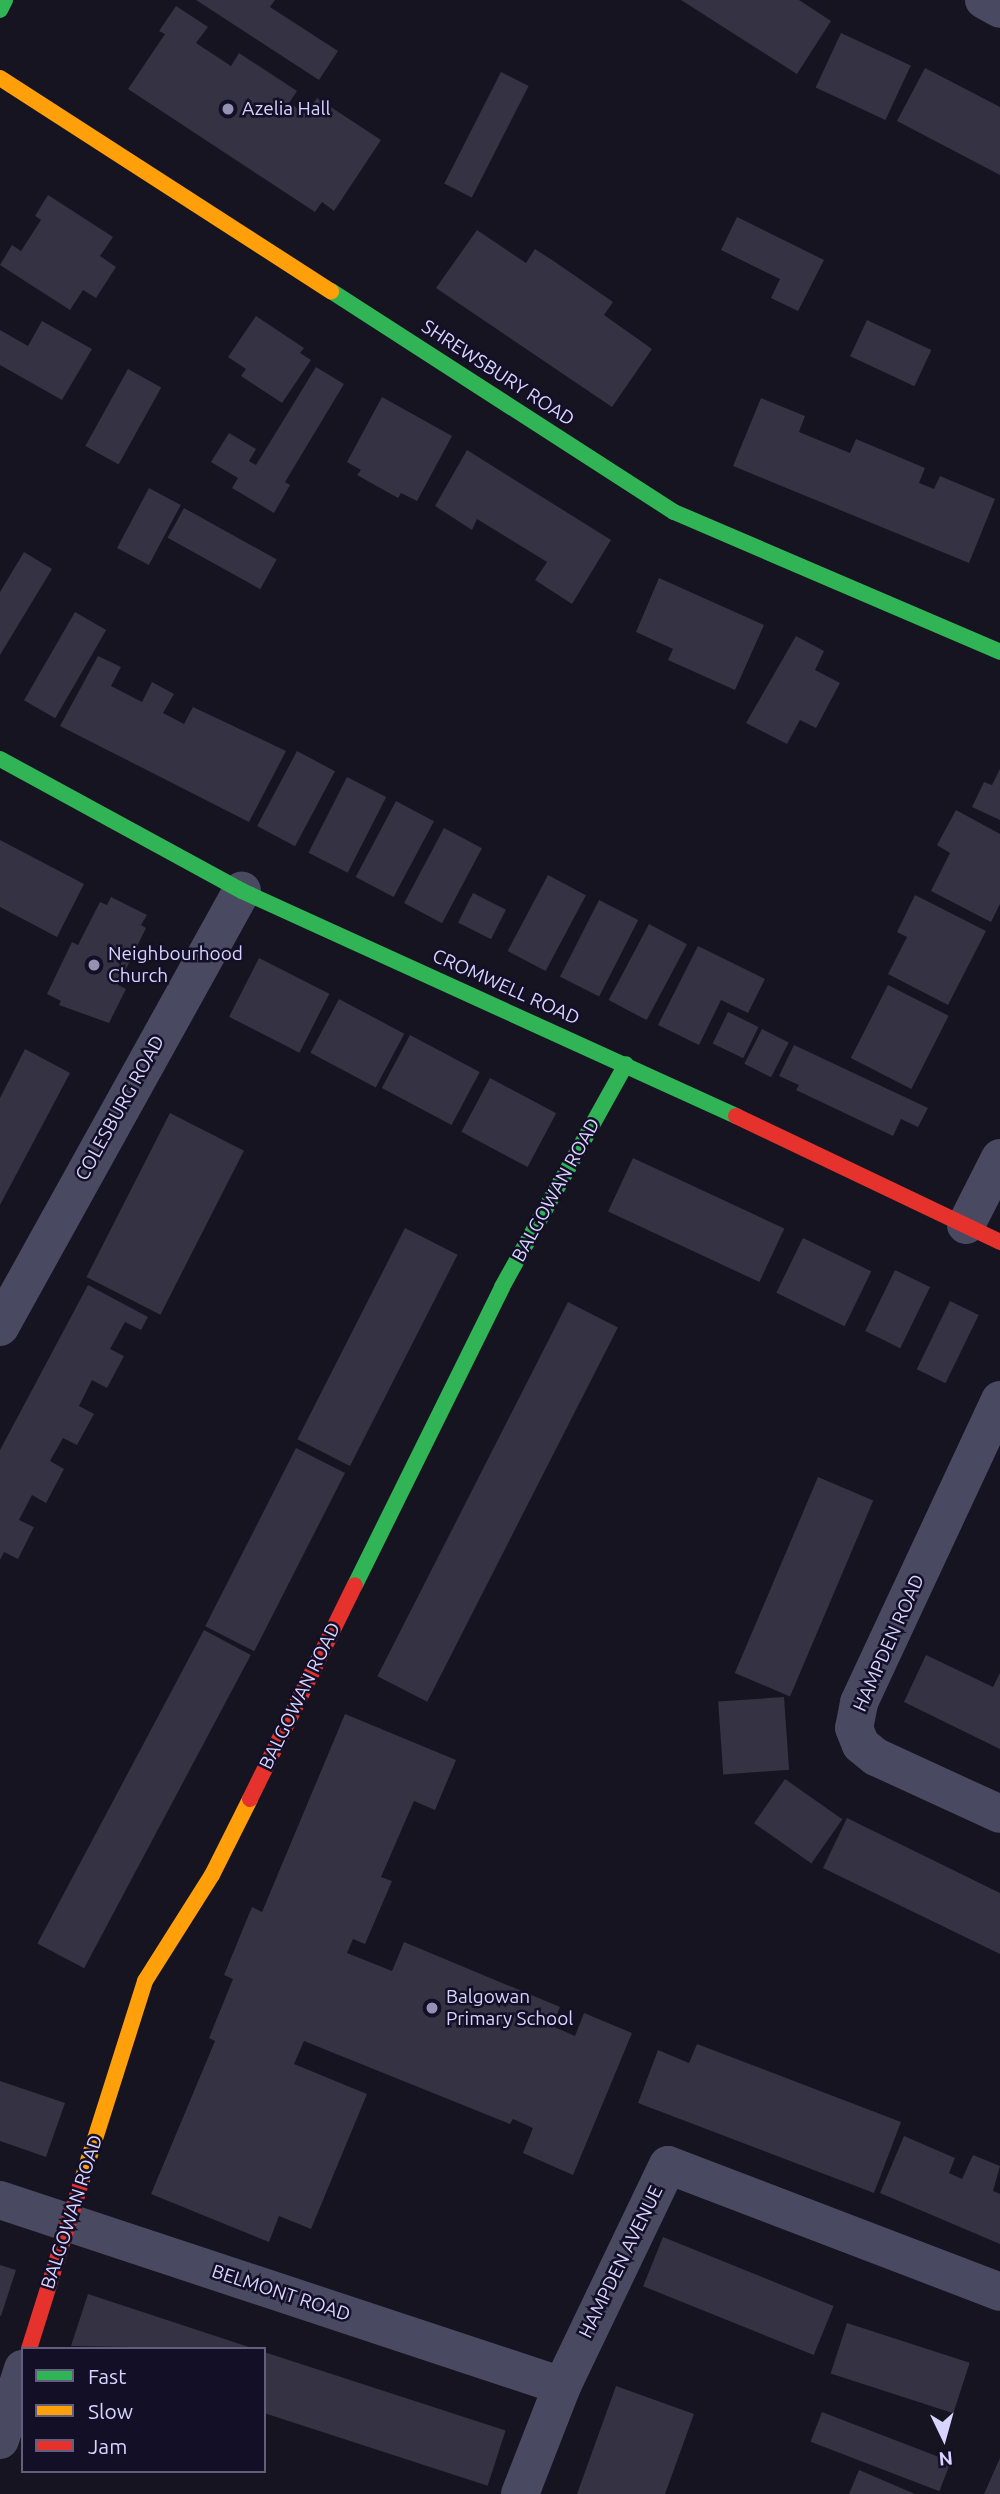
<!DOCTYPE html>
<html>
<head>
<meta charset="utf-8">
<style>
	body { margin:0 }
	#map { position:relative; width:1000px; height:2494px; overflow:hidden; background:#161421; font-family:Ubuntu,sans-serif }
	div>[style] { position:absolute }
	.building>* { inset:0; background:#343243; transform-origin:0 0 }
	.street>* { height:38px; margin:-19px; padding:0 19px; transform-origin:19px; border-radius:19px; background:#4a4962 }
	.fast>* { height:16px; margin:-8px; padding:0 8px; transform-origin:8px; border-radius:8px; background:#30b455 }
	.slow>* { height:16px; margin:-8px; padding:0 8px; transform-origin:8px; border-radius:8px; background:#ff9f0a }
	.jam>* { height:16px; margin:-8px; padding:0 8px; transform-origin:8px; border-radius:8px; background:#e5322d }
	.dots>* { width:19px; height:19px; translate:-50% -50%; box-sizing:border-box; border:4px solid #130f26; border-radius:50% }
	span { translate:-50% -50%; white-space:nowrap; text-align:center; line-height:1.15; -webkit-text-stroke:5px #130f26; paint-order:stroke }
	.poi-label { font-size:19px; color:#d9d4ff }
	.left { translate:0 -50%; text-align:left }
	.street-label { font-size:19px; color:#d9d4ff }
	.legend { position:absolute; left:21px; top:2347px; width:245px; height:126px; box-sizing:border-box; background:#130f26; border:2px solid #625e7d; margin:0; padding:9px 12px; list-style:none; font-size:21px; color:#d9d4ff }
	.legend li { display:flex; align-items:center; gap:14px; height:35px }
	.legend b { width:35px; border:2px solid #625e7d }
	.north { position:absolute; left:909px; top:2403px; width:70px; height:70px; -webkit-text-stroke:5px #130f26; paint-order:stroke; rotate:175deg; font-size:19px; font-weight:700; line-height:28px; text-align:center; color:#d9d4ff }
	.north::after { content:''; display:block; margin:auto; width:24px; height:32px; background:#d9d4ff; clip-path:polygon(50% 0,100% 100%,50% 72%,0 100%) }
</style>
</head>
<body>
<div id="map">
	<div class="building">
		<div style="clip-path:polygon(196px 0,275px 0,270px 7px,338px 51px,319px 80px)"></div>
		<div style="clip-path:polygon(681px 0,799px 0,831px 21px,797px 74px)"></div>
		<div style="clip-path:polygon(176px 6px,208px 27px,196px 43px,231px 66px,239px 53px,297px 91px,289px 103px,306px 114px,317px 98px,381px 140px,334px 211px,322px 202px,315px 212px,128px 89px,165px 34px,159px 31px)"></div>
		<div style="left:841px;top:33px;width:77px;height:60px;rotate:25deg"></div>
		<div style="clip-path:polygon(925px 68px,1000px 107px,1000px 175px,897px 121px)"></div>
		<div style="left:501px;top:72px;width:31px;height:125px;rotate:27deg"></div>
		<div style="clip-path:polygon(48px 195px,113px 237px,100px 256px,116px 267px,96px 298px,83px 290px,70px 310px,0 265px,12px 245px,21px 251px,41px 220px,35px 216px)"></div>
		<div style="clip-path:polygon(737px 217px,824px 260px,798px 311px,771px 298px,780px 279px,721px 250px)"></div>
		<div style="clip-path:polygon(477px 230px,526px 263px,535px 249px,555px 262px,613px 302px,604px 315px,652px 349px,612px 407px,436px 288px)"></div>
		<div style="clip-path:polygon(256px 316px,304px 348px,300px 353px,311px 360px,282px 403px,241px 376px,246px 369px,228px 357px)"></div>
		<div style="left:867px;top:320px;width:71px;height:40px;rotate:25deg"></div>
		<div style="clip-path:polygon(42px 321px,92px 349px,62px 400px,0 365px,0 330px,28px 346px)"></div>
		<div style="clip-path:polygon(316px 367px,344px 384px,285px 482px,290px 485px,274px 513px,232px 488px,238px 478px,211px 462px,229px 433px,256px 449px,249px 461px,256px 465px)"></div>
		<div style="left:128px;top:369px;width:38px;height:88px;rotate:29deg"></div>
		<div style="clip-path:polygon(382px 397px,452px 436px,417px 501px,401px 493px,398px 498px,357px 475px,361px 470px,347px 462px)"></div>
		<div style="clip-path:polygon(761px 398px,805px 416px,799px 432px,850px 453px,856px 439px,925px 468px,919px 483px,934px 489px,940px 476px,995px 499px,969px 563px,733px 466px)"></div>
		<div style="clip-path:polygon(467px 450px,611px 540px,572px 604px,535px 580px,547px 562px,477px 519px,472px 530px,435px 506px)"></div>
		<div style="left:149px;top:488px;width:36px;height:68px;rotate:28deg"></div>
		<div style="left:184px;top:508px;width:106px;height:34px;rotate:29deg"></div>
		<div style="clip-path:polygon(24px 552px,52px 569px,0 655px,0 592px)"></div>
		<div style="clip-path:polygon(659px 578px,764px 625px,735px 690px,668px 660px,673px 649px,636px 632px)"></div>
		<div style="left:75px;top:612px;width:36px;height:102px;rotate:30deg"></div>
		<div style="clip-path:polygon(796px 636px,824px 651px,815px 670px,840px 683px,816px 728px,800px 720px,787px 744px,746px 723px)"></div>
		<div style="clip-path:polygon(98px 656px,121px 667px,111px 686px,142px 702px,152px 682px,174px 694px,163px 713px,184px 724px,193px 707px,286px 751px,249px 822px,60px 726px)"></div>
		<div style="left:297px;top:751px;width:43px;height:85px;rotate:28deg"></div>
		<div style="clip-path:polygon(1000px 769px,1000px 820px,972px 807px,984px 782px,992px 785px)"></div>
		<div style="left:347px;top:777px;width:44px;height:85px;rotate:27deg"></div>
		<div style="left:396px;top:801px;width:43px;height:86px;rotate:28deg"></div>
		<div style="clip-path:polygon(956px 810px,1000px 834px,1000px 904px,991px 922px,931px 891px,950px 853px,937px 845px)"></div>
		<div style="left:444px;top:828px;width:43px;height:85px;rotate:28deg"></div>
		<div style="clip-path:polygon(0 840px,84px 884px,57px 937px,0 907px)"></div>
		<div style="left:548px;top:875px;width:43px;height:86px;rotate:28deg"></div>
		<div style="left:473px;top:893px;width:37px;height:33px;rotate:27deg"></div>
		<div style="clip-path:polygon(915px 895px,986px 931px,948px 1005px,888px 974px,907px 937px,897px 932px)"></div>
		<div style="clip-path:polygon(111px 897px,147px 915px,141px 925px,146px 928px,118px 985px,126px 989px,109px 1023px,59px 1005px,61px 1001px,47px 994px,72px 942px,78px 945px,100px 902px,107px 905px)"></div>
		<div style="left:599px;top:900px;width:44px;height:86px;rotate:27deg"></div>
		<div style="left:649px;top:924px;width:43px;height:86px;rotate:28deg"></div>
		<div style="clip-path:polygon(698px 946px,765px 979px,748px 1013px,721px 1000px,699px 1045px,658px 1025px)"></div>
		<div style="left:259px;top:958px;width:79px;height:66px;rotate:27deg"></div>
		<div style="left:888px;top:985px;width:68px;height:82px;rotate:27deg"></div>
		<div style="left:339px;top:999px;width:74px;height:61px;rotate:28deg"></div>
		<div style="left:728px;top:1012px;width:34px;height:35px;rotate:26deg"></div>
		<div style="left:762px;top:1029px;width:30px;height:39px;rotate:27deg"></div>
		<div style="left:410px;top:1035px;width:79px;height:60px;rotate:28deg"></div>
		<div style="clip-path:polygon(794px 1045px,928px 1108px,918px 1127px,901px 1119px,893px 1136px,796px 1090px,799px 1085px,779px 1076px)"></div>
		<div style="clip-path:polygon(25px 1049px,70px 1073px,0 1205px,0 1098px)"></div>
		<div style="left:490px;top:1078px;width:75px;height:61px;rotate:28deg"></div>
		<div style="left:170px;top:1113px;width:83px;height:184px;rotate:27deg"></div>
		<div style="left:633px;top:1158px;width:167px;height:59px;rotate:25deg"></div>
		<div style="left:405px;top:1228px;width:59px;height:237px;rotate:27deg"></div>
		<div style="left:803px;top:1238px;width:76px;height:61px;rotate:26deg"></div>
		<div style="left:895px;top:1270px;width:39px;height:68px;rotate:26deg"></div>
		<div style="clip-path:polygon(88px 1285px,148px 1317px,141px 1330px,125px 1322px,110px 1349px,124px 1356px,107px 1388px,92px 1380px,79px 1406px,94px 1414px,77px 1445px,63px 1438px,50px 1461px,64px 1469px,46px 1503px,32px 1495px,19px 1520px,34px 1527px,18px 1559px,4px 1552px,0 1560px,0 1450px)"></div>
		<div style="left:950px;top:1301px;width:32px;height:76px;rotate:26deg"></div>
		<div style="left:568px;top:1302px;width:56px;height:420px;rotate:27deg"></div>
		<div style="left:296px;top:1448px;width:55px;height:200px;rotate:27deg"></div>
		<div style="left:818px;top:1477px;width:60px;height:213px;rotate:23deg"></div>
		<div style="left:204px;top:1630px;width:53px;height:355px;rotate:28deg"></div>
		<div style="clip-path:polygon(926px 1655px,993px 1687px,1000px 1673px,1000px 1749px,904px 1702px)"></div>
		<div style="left:784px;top:1697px;width:73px;height:66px;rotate:86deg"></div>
		<div style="clip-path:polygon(345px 1714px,456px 1760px,435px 1810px,414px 1801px,381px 1877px,392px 1881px,365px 1944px,353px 1939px,347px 1953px,392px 1971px,404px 1942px,560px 2007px,552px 2026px,575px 2036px,584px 2013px,632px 2033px,573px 2175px,523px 2153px,533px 2128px,513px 2119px,510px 2124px,304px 2041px,294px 2064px,367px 2094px,311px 2229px,279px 2216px,269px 2242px,151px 2194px,215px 2041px,209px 2038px,233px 1979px,224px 1975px,252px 1907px,262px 1912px)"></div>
		<div style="left:785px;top:1779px;width:70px;height:54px;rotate:35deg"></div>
		<div style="clip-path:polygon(847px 1818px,1000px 1893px,1000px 1954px,823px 1868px)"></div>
		<div style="clip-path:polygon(697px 2044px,901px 2122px,874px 2193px,638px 2103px,658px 2050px,689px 2063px)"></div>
		<div style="clip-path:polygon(0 2081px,65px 2103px,46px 2157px,0 2141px)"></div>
		<div style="clip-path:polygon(904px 2136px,955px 2158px,949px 2173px,962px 2179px,973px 2155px,1000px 2166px,993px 2191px,1000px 2194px,1000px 2244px,880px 2193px)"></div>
		<div style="left:663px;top:2237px;width:184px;height:53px;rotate:22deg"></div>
		<div style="clip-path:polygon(0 2265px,16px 2270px,1px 2316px,0 2316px)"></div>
		<div style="clip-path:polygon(88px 2294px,252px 2348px,252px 2349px,71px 2346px)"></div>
		<div style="left:847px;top:2323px;width:129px;height:53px;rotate:18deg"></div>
		<div style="left:264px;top:2352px;width:254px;height:58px;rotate:18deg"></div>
		<div style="clip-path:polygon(616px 2386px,694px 2414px,665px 2494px,577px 2494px)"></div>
		<div style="left:822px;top:2412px;width:138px;height:32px;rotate:21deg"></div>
		<div style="clip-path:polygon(1000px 2458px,1000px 2494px,984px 2494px)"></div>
		<div style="clip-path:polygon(859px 2470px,915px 2494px,849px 2494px)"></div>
	</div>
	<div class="street">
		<div style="left:984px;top:0;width:18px;rotate:29deg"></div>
		<div style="left:966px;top:1225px;width:75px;rotate:-63.1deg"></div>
		<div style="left:0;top:1327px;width:499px;rotate:-61deg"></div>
		<div style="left:1000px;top:1400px;width:334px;rotate:115deg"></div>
		<div style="left:859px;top:1703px;width:25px;rotate:101deg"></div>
		<div style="left:854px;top:1728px;width:18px;rotate:68deg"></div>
		<div style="left:861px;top:1745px;width:19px;rotate:39deg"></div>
		<div style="left:876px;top:1757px;width:136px;rotate:24.7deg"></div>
		<div style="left:0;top:2200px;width:592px;rotate:18.31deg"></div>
		<div style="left:0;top:2440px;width:75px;rotate:-72.1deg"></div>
		<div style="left:520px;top:2494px;width:116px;rotate:-68.7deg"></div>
		<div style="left:562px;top:2386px;width:245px;rotate:-64.4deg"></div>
		<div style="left:668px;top:2165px;width:355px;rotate:20.9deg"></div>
	</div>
	<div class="fast">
		<div style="left:0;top:10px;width:11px;rotate:-63deg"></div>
		<div style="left:331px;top:291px;width:408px;rotate:32.8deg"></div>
		<div style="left:674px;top:512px;width:355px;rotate:23.2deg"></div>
		<div style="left:0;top:759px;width:276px;rotate:28.6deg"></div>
		<div style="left:242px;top:891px;width:543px;rotate:24.49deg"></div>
		<div style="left:355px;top:1585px;width:332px;rotate:-63.7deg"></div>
		<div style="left:502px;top:1287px;width:255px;rotate:-60.9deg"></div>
	</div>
	<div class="slow">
		<div style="left:0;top:78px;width:394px;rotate:32.8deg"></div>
		<div style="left:81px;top:2183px;width:212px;rotate:-72.4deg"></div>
		<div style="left:145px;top:1981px;width:125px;rotate:-57.7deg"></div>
		<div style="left:212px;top:1875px;width:85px;rotate:-63.4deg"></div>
	</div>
	<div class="jam">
		<div style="left:736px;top:1116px;width:293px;rotate:25.5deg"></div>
		<div style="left:250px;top:1799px;width:238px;rotate:-63.9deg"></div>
		<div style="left:29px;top:2349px;width:174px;rotate:-72.6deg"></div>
	</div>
	<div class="dots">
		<div style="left:228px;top:109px;background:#9591b1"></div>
		<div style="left:94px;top:965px;background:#9591b1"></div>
		<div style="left:432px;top:2008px;background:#9591b1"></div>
	</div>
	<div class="poi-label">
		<span class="left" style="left:242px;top:109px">Azelia Hall</span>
		<span class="left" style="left:108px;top:965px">Neighbourhood<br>Church</span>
		<span class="left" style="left:446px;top:2008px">Balgowan<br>Primary School</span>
	</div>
	<div class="street-label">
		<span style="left:498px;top:373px;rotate:33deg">SHREWSBURY ROAD</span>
		<span style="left:506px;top:987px;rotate:24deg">CROMWELL ROAD</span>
		<span style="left:120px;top:1108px;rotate:-61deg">COLESBURG ROAD</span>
		<span style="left:556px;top:1190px;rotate:-61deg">BALGOWAN ROAD</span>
		<span style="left:889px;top:1643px;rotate:-66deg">HAMPDEN ROAD</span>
		<span style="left:300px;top:1696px;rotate:-64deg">BALGOWAN ROAD</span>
		<span style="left:72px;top:2212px;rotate:-72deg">BALGOWAN ROAD</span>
		<span style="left:621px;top:2262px;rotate:-64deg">HAMPDEN AVENUE</span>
		<span style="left:281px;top:2293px;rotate:18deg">BELMONT ROAD</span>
	</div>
	<ul class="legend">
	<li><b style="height:9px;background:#30b455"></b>Fast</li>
	<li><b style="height:9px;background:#ff9f0a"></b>Slow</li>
	<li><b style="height:9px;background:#e5322d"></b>Jam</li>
	</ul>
	<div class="north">N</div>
</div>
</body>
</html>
